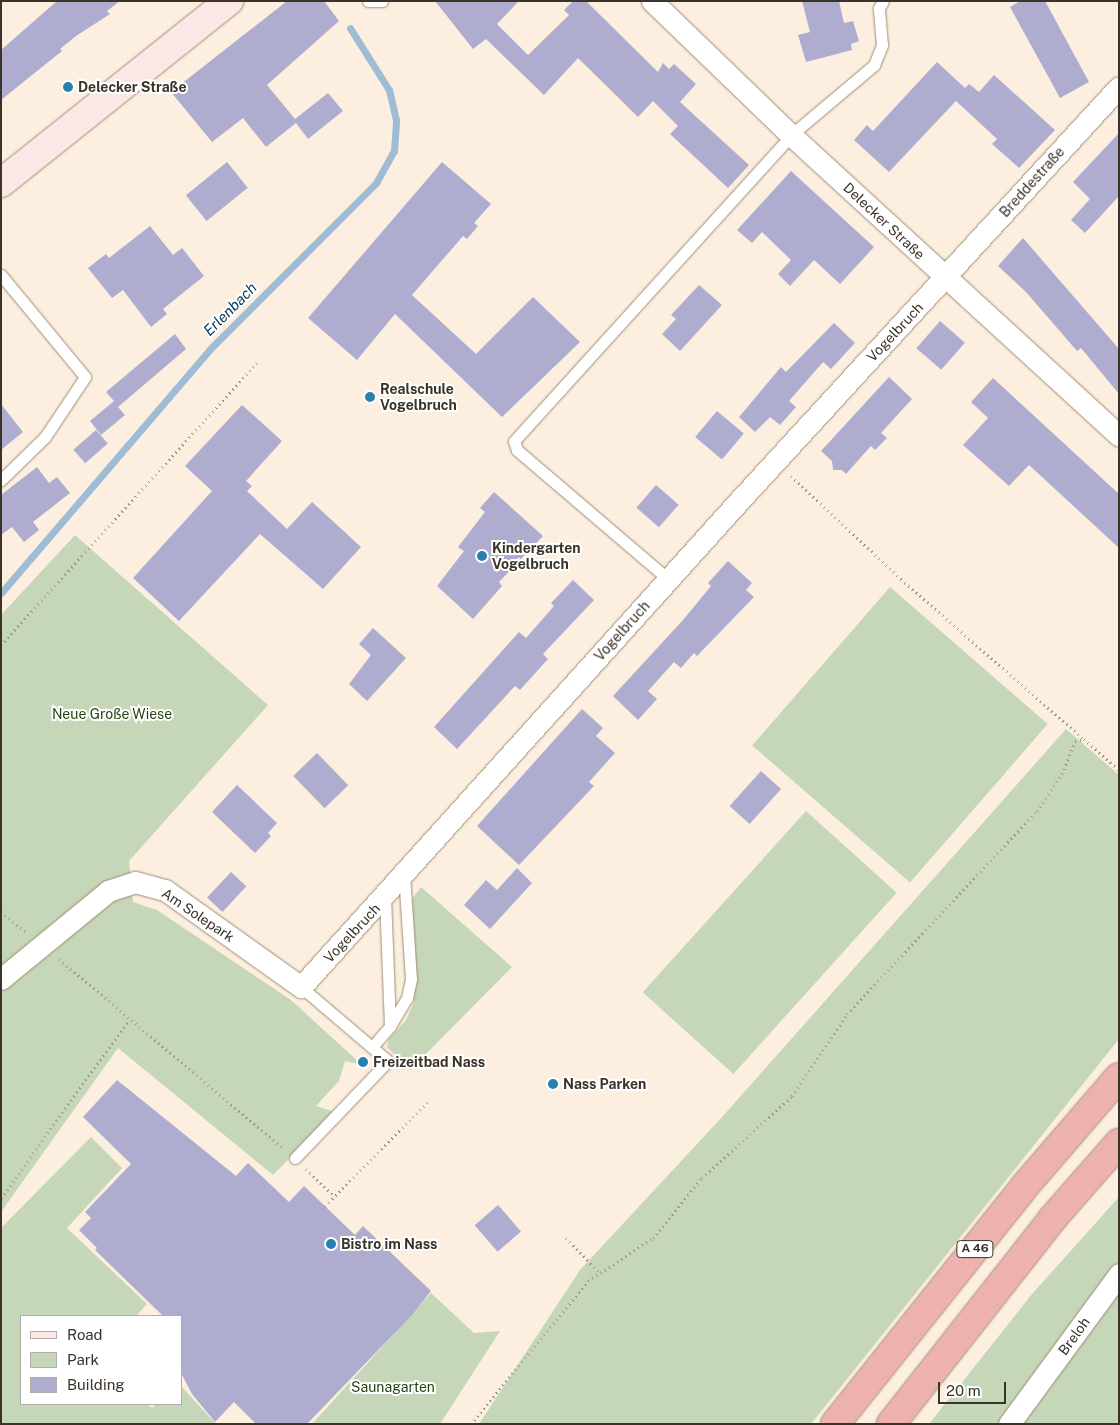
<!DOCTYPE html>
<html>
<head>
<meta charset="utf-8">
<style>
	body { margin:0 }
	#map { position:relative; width:1120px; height:1425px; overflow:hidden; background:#fcefe0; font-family:"Public Sans",sans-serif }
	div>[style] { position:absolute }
	.green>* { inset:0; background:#c5d7b8; transform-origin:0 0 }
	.stream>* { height:7px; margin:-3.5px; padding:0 3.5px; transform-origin:3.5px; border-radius:3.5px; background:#9ebdd5 }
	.building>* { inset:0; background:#afadcf; transform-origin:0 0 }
	.path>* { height:3px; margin-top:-1.5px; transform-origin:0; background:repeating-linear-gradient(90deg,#9c9185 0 1px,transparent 0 5px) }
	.roads { filter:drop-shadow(0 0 1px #a18c74) drop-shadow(0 0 1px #a18c74) }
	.lane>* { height:11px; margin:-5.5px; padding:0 5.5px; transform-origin:5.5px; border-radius:5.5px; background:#fff }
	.street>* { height:21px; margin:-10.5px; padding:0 10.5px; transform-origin:10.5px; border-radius:10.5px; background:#fff }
	.secondary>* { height:28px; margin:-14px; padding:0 14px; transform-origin:14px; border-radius:14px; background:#fae8e7 }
	.highway>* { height:28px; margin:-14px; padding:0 14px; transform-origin:14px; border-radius:14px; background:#edb1ae }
	.dots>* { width:14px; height:14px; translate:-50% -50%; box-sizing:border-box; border:2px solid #fff; border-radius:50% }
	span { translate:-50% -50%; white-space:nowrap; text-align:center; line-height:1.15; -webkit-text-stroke:4px #fff; paint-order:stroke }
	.shield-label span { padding:1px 4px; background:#fff; border:1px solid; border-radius:4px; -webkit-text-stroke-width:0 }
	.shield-label { font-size:12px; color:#3b3229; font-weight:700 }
	.poi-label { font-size:14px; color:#3b3229; font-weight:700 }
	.left { translate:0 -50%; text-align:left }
	.street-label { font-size:14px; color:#3b3229 }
	.park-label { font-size:14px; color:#2a4212 }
	.water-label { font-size:15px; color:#003959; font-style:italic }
	.frame { position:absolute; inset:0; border:2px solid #3b3229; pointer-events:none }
	.legend { position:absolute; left:20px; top:1315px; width:162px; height:90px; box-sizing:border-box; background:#fff; border:1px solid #b1ada9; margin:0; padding:6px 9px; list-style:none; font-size:15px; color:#3b3229 }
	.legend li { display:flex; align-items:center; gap:10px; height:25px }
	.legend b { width:25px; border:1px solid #b1ada9 }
	.scale { position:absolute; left:938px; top:1382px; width:68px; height:22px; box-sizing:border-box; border:2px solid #3b3229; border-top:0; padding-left:6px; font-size:15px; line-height:18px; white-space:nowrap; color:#3b3229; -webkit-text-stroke:4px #fff; paint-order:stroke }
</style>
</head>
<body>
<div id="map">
	<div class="green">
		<div style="clip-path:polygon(75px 535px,268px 705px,129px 861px,133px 902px,157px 910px,291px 1000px,362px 1065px,345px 1061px,339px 1081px,316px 1106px,335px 1112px,273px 1175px,118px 1048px,1px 1212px,1px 615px)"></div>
		<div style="left:890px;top:587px;width:209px;height:210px;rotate:41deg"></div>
		<div style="clip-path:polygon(1066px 729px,1119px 775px,1119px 1039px,811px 1424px,479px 1424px,580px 1270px,723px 1116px)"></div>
		<div style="left:806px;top:811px;width:122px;height:244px;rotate:42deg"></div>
		<div style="clip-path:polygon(421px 887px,512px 967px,410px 1070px,387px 1047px,389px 1039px,406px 1020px,414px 1002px,412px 899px)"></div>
		<div style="clip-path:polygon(91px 1137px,122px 1168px,67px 1228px,147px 1304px,136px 1316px,21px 1316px,21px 1404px,147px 1404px,152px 1408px,156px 1404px,181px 1404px,181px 1386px,216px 1424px,1px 1424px,1px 1228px)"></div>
		<div style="clip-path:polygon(1119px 1197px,1119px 1424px,929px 1424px,1032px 1294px)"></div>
		<div style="clip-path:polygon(431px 1293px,474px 1333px,500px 1331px,440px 1424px,312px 1424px)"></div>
	</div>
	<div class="stream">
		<div style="left:1px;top:593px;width:320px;rotate:-49.4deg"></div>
		<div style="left:209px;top:350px;width:236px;rotate:-45deg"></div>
		<div style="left:376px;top:183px;width:37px;rotate:-61deg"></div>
		<div style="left:394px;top:151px;width:31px;rotate:-86deg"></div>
		<div style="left:396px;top:120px;width:31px;rotate:-103deg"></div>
		<div style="left:389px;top:90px;width:73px;rotate:-122.2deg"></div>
	</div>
	<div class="building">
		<div style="clip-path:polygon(57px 1px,120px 1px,107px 11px,110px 14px,76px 36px,60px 49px,62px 51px,1px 100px,1px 50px)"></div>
		<div style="clip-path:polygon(287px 1px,324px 1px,339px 21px,267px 85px,295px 119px,328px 93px,343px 111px,308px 139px,296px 123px,266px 147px,243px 118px,212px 142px,171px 92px)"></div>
		<div style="clip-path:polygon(435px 1px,519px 1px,497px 24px,528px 55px,569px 15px,564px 10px,573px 1px,586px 1px,658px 72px,663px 63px,669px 69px,674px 64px,696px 84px,680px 102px,749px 165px,728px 188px,670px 134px,678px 126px,653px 101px,638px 117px,578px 58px,544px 95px,486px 39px,473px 49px)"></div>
		<div style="clip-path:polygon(802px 1px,839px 1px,844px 23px,853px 21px,859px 41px,851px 44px,852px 50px,806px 62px,798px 35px,810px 32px)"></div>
		<div style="clip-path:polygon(1020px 1px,1045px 1px,1089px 82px,1060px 98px,1010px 7px)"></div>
		<div style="clip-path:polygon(937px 62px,965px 88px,969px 84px,979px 92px,994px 75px,1055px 130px,1019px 168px,992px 144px,997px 139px,956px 101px,889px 172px,854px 140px,867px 125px,873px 131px)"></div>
		<div style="clip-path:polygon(1119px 133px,1119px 196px,1085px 233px,1071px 220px,1090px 199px,1073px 182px)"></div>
		<div style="left:227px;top:162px;width:33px;height:53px;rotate:51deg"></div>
		<div style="clip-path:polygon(442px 162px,491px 204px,474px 223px,478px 226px,467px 239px,463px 236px,412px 295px,476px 354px,533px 297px,580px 342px,502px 417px,395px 314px,357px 360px,308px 318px)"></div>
		<div style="clip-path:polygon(791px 171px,874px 247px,840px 284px,814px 260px,790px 286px,778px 274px,791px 260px,762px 232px,752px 243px,737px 230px)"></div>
		<div style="clip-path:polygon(150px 226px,173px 255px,182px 248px,204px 276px,163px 309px,167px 314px,151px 327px,123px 290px,112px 298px,88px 268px,106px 254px,109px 258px)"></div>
		<div style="clip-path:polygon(1023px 238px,1119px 349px,1119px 394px,1081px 348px,1077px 351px,1026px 292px,998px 266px)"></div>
		<div style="clip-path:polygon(699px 285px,722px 305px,680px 351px,662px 334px,676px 319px,671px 315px)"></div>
		<div style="left:940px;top:321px;width:33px;height:36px;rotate:41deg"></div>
		<div style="clip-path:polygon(834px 323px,855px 343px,831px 369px,823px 362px,789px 401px,796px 407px,780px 425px,770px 417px,755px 432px,739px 417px,781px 367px,786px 372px)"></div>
		<div style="clip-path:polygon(175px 334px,186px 349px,118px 407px,125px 415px,101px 435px,90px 421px,114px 401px,106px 392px)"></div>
		<div style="clip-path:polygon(889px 377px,912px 399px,881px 433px,887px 438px,875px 450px,871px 446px,846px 474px,842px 470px,833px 470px,832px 461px,821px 451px)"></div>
		<div style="clip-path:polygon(993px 378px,1119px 494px,1119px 548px,1029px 465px,1009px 486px,963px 445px,988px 418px,971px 402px)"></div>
		<div style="clip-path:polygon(1px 404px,23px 432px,1px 450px)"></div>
		<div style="clip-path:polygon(242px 405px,282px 441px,246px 481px,252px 486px,247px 491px,287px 529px,312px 502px,361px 547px,323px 589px,260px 534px,179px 621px,133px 578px,212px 491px,185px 466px)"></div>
		<div style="left:717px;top:411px;width:35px;height:34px;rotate:40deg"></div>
		<div style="left:96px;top:430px;width:18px;height:30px;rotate:49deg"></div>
		<div style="clip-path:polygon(37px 467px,49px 483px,57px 477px,70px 493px,33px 522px,39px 530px,24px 542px,12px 527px,1px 535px,1px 495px)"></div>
		<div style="left:656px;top:485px;width:30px;height:30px;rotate:41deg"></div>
		<div style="clip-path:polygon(494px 492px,543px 536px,499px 582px,502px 586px,473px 619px,437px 586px,464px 551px,458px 547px,485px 512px,480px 508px)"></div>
		<div style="clip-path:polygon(728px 561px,752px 583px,746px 590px,754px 597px,697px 656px,694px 653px,681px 668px,674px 662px,648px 691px,657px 699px,638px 720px,613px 696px,683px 620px,711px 586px,708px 583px)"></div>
		<div style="clip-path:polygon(573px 580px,594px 600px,543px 654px,548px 659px,520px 690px,515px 686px,457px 749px,434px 727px,519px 632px,526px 638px,554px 606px,551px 603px)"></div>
		<div style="clip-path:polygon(373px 628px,406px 658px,367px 701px,349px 684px,371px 655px,359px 644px)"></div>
		<div style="clip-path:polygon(582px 709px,603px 728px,596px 736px,615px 753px,589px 782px,594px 786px,519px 865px,477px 826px)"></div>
		<div style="left:317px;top:753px;width:45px;height:33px;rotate:46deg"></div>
		<div style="left:761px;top:771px;width:27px;height:47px;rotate:42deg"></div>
		<div style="clip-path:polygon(237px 785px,277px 823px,268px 833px,271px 836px,255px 853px,212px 812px)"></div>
		<div style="clip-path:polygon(517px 868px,532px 883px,490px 929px,464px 905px,486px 880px,497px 890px)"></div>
		<div style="left:231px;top:872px;width:21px;height:35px;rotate:43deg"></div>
		<div style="clip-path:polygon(117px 1080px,236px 1176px,248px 1163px,289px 1202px,304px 1186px,355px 1235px,363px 1226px,431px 1291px,412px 1315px,307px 1424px,256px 1424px,234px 1402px,215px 1422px,192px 1394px,181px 1373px,181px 1316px,163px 1316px,95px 1250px,97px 1248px,79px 1230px,91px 1218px,85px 1212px,131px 1164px,83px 1117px)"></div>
		<div style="left:498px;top:1205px;width:35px;height:31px;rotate:49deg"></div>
	</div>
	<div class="path">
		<div style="left:791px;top:476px;width:151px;rotate:43.1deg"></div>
		<div style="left:901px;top:579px;width:243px;rotate:41.2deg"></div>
		<div style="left:1px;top:645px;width:381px;rotate:-47.8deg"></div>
		<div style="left:1px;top:912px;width:31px;rotate:38deg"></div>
		<div style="left:59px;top:959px;width:293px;rotate:40.2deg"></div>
		<div style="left:306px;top:1169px;width:40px;rotate:44deg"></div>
		<div style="left:1px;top:1198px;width:219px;rotate:-54.3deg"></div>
		<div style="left:325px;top:1206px;width:146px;rotate:-45.3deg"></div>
		<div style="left:566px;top:1238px;width:47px;rotate:45.9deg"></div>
		<div style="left:471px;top:1424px;width:185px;rotate:-50.7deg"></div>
		<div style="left:588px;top:1281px;width:78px;rotate:-33.5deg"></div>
		<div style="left:653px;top:1238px;width:77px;rotate:-50.8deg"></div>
		<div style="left:702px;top:1178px;width:122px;rotate:-42.3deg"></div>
		<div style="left:792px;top:1096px;width:99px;rotate:-56.1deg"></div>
		<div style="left:847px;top:1014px;width:278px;rotate:-46.9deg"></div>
		<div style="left:1037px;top:811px;width:45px;rotate:-56deg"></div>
		<div style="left:1062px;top:774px;width:35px;rotate:-68deg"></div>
		<div style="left:1075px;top:741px;width:9px;rotate:-13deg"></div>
		<div style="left:1084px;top:739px;width:47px;rotate:41.5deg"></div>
	</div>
	<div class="roads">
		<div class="lane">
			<div style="left:368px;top:1px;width:14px"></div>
			<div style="left:1px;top:275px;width:132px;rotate:50.5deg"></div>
			<div style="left:85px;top:377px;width:72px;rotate:123.7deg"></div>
			<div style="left:45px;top:437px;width:62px;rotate:135.7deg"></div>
			<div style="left:668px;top:579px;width:199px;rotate:-139.5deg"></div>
			<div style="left:517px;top:450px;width:9px;rotate:-108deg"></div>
			<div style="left:514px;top:441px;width:413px;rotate:-47.8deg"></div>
			<div style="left:791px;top:135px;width:109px;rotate:-40.1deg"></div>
			<div style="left:874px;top:65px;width:22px;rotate:-68deg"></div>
			<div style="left:882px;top:45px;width:37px;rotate:-95deg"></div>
			<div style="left:879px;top:8px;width:8px;rotate:-60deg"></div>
			<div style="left:390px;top:1026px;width:33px;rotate:-59deg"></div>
			<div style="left:407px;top:998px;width:19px;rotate:-78deg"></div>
			<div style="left:411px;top:979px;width:105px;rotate:-93.8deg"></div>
			<div style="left:372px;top:1047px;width:28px;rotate:-49deg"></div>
			<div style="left:390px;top:1026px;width:130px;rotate:-92.2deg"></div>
			<div style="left:295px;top:1158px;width:134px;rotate:-46.2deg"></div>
			<div style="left:388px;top:1061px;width:114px;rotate:-139.6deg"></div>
		</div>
		<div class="street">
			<div style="left:652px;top:1px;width:193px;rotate:44deg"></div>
			<div style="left:791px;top:135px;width:445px;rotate:42.5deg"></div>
			<div style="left:1px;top:979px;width:139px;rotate:-39.4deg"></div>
			<div style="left:108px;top:891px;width:28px;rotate:-18deg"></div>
			<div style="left:135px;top:882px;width:31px;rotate:15deg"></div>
			<div style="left:165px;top:890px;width:167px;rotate:35.5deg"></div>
			<div style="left:301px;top:987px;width:653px;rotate:-47.98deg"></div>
			<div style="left:738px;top:502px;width:563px;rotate:-47.45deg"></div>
			<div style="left:1009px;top:1424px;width:186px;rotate:-53.7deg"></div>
		</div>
		<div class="secondary">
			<div style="left:1px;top:183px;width:292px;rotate:-38.6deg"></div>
		</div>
		<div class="highway">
			<div style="left:835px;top:1424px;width:303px;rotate:-51.4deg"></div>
			<div style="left:1024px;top:1187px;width:145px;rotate:-49.2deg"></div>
			<div style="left:891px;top:1424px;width:262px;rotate:-51.8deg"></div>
			<div style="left:1053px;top:1218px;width:100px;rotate:-48.7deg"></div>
		</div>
	</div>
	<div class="dots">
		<div style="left:68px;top:87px;background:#297faf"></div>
		<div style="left:370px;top:397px;background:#297faf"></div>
		<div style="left:482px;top:556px;background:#297faf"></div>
		<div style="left:363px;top:1062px;background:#297faf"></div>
		<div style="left:553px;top:1084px;background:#297faf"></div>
		<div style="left:331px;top:1244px;background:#297faf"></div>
	</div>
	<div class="shield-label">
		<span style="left:975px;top:1249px">A 46</span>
	</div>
	<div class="poi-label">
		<span class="left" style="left:78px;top:87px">Delecker Straße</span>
		<span class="left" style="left:380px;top:397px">Realschule<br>Vogelbruch</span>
		<span class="left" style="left:492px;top:556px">Kindergarten<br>Vogelbruch</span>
		<span class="left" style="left:373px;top:1062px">Freizeitbad Nass</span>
		<span class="left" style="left:563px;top:1084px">Nass Parken</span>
		<span class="left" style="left:341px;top:1244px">Bistro im Nass</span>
	</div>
	<div class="street-label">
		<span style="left:1032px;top:182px;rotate:-48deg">Breddestraße</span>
		<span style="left:884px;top:221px;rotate:43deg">Delecker Straße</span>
		<span style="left:895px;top:332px;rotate:-47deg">Vogelbruch</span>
		<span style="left:622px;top:631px;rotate:-48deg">Vogelbruch</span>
		<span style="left:198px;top:915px;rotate:34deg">Am Solepark</span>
		<span style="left:352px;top:933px;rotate:-47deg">Vogelbruch</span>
		<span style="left:1074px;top:1336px;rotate:-54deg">Breloh</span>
	</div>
	<div class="park-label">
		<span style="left:112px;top:714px">Neue Große Wiese</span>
		<span style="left:393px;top:1387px">Saunagarten</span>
	</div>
	<div class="water-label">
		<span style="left:230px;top:309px;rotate:-45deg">Erlenbach</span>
	</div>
	<div class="frame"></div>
	<ul class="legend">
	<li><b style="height:6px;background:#fae8e7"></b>Road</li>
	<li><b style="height:14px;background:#c5d7b8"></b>Park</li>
	<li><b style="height:14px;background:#afadcf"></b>Building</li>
	</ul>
	<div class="scale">20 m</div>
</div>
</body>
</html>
